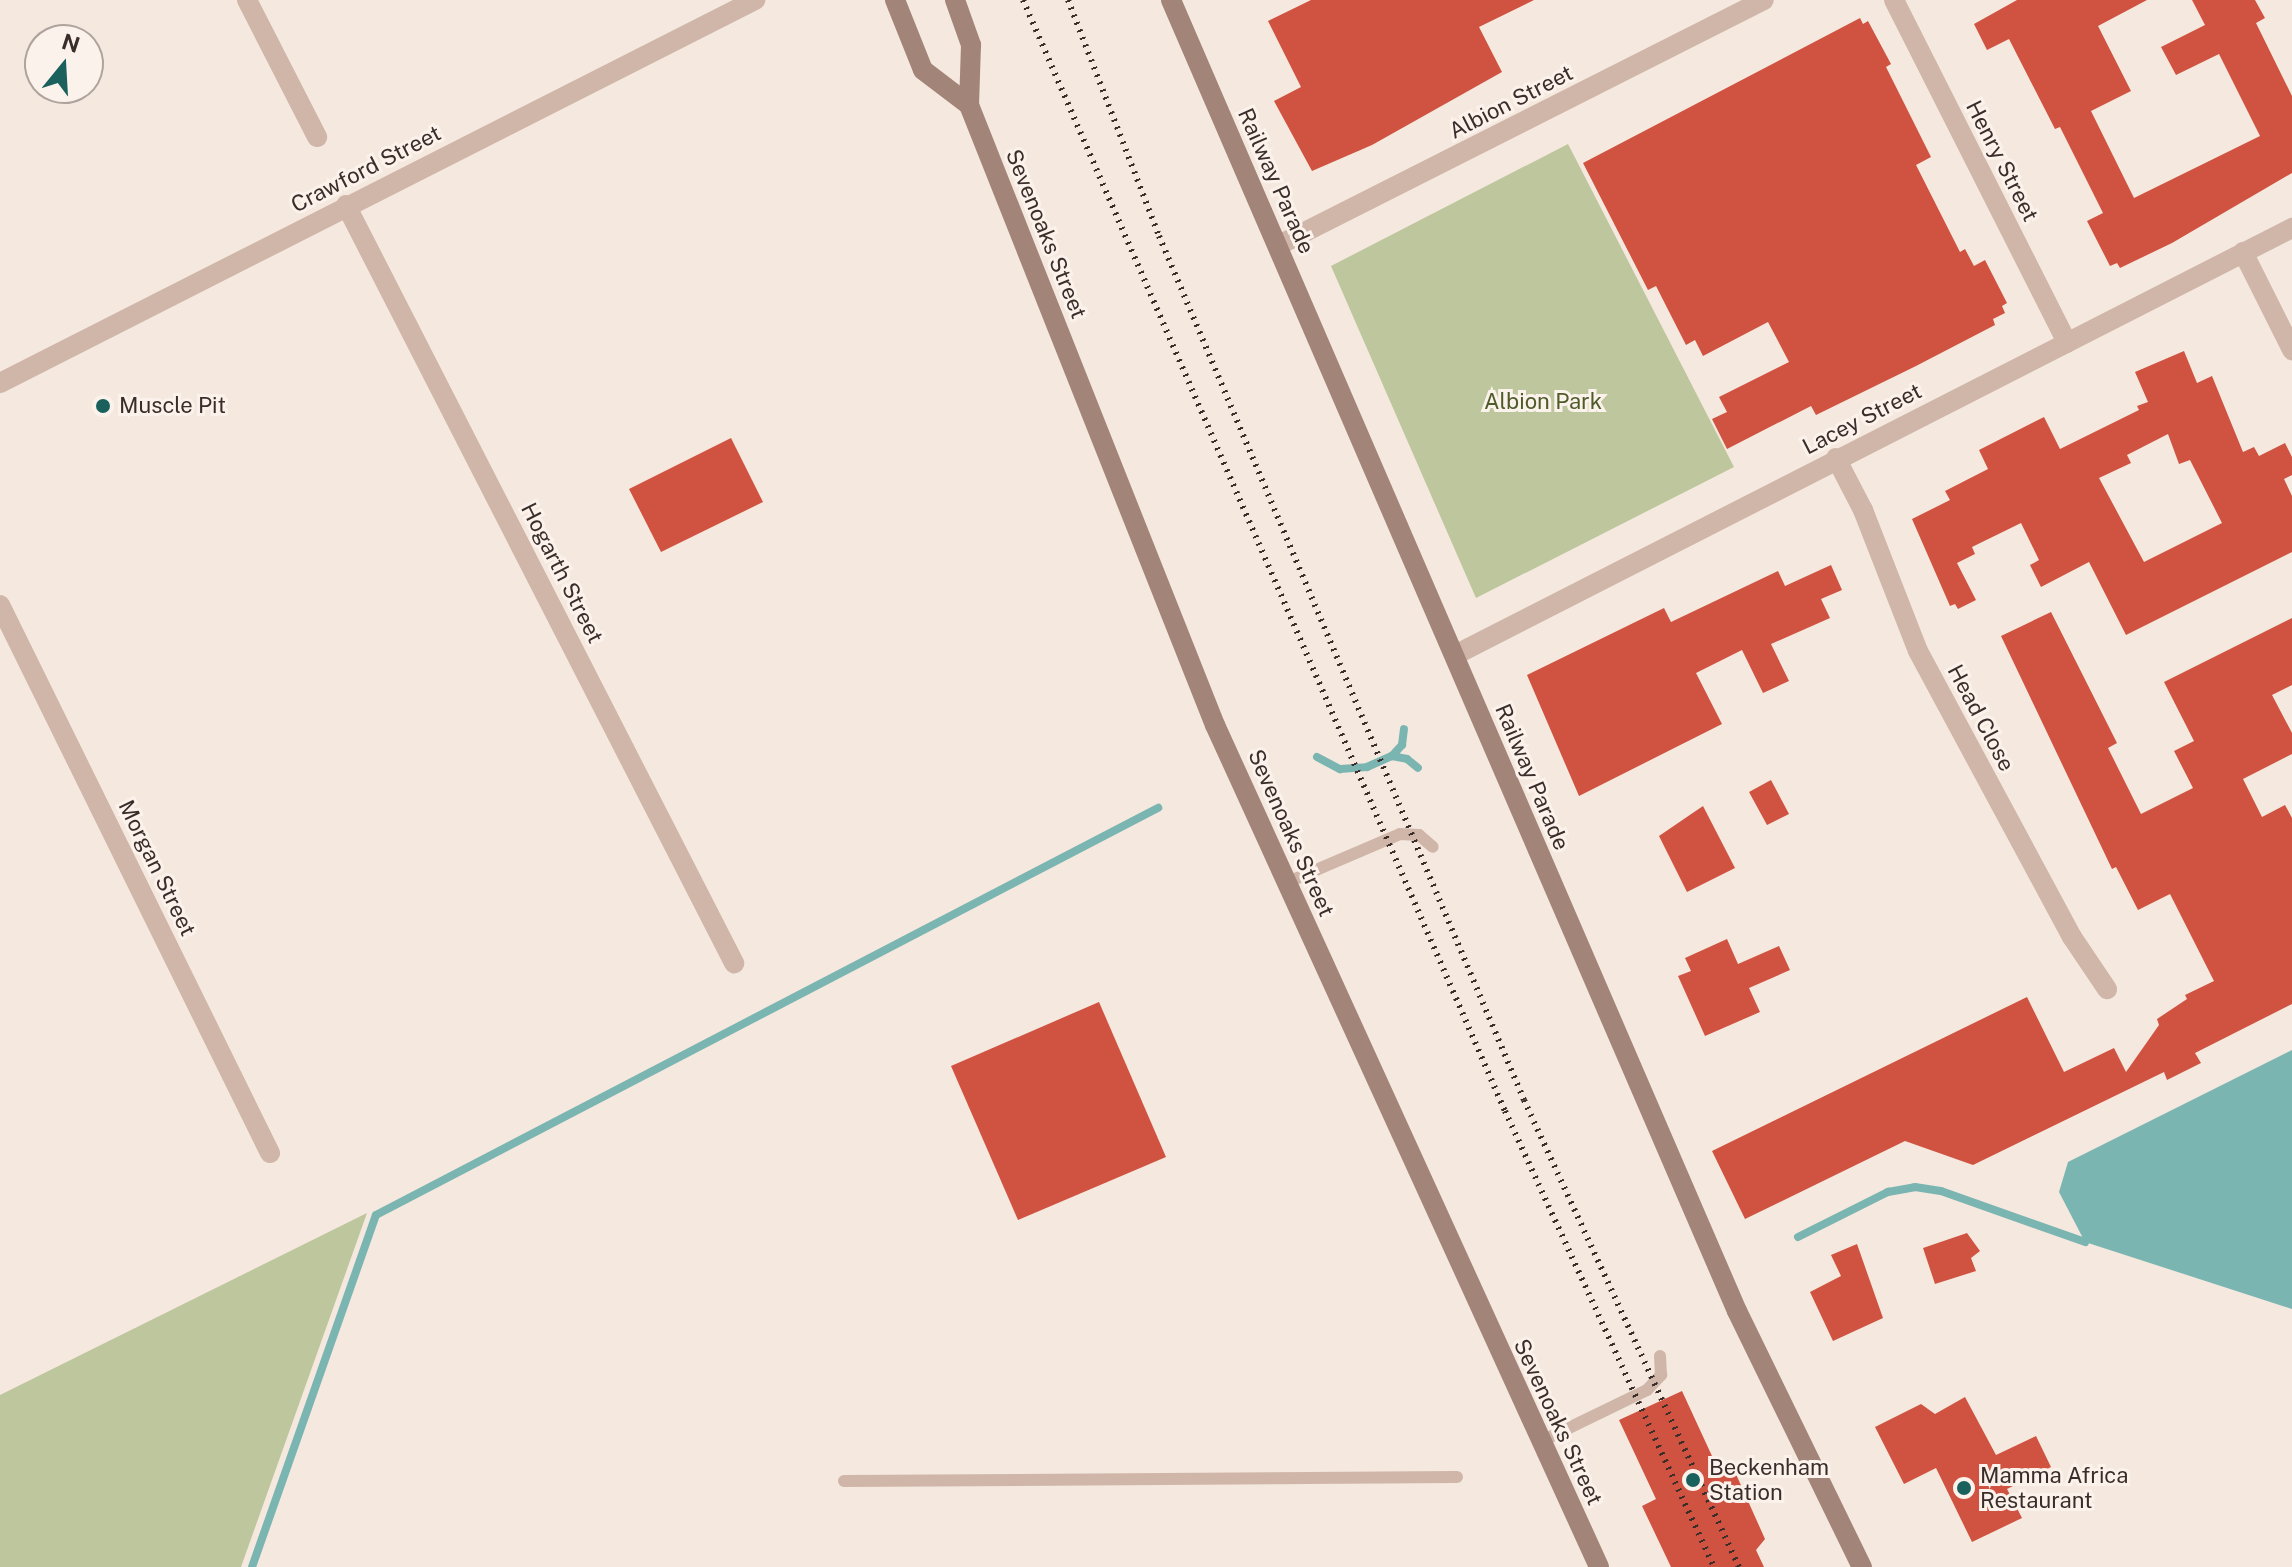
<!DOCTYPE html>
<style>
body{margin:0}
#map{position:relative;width:2292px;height:1567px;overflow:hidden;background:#f5e8de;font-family:"Public Sans",sans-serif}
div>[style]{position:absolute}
.green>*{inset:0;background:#bdc69c}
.water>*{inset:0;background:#7ab5b1}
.stream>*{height:8px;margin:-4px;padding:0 4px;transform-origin:4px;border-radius:4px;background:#7ab5b1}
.building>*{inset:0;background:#d05341}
.lane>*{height:12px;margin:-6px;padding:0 6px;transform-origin:6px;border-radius:6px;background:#cfb6a9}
.street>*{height:20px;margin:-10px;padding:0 10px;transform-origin:10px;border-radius:10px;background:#cfb6a9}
.secondary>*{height:20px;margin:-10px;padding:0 10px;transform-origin:10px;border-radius:10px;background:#a38479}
.rail>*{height:6px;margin-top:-3px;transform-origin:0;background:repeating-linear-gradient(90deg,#3b2d29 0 2px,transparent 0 8px)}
.dots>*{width:22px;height:22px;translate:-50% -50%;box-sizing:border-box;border:4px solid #fcf2ec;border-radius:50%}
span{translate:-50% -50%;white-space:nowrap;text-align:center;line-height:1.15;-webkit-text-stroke:6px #fcf2ec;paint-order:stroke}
.street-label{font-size:22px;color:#3b2d29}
.park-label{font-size:22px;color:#4f5c2a}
.poi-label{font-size:22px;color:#3b2d29}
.left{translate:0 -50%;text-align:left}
.north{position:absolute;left:24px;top:24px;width:80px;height:80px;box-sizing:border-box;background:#fcf2ec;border:2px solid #afa39e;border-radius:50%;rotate:18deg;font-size:22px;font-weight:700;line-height:32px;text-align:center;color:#3b2d29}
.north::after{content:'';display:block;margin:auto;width:28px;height:36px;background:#1a615e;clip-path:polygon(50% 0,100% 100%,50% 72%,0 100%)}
</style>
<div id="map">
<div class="green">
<div style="clip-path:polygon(1568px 144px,1734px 467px,1476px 598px,1331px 266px)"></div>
<div style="clip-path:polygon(367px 1213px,241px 1567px,0 1567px,0 1395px)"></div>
</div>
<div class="water">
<div style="clip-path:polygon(2292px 1050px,2292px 1309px,2085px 1242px,2059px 1192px,2068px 1162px)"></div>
</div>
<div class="stream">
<div style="left:1392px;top:756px;width:15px;rotate:-48deg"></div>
<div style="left:1402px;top:745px;width:16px;rotate:-83deg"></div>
<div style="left:1317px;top:757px;width:26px;rotate:28deg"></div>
<div style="left:1340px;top:769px;width:27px;rotate:-4deg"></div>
<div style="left:1367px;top:767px;width:27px;rotate:-24deg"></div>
<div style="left:1392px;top:756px;width:15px;rotate:11deg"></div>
<div style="left:1407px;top:759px;width:14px;rotate:39deg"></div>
<div style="left:1798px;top:1237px;width:101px;rotate:-26.6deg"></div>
<div style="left:1888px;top:1192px;width:27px;rotate:-10deg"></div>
<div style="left:1915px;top:1187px;width:26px;rotate:9deg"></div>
<div style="left:1941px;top:1191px;width:153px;rotate:19.5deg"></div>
<div style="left:252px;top:1567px;width:373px;rotate:-70.6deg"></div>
<div style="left:376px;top:1215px;width:882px;rotate:-27.5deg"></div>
</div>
<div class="building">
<div style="clip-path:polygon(1311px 0,1534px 0,1479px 27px,1502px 72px,1372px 145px,1312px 171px,1274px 101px,1301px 87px,1268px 21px)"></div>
<div style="clip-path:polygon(2017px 0,2147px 0,2098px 26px,2131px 91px,2091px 111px,2134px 198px,2260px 136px,2219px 54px,2176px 75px,2161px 47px,2205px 25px,2192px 0,2255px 0,2265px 18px,2256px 23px,2292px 96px,2292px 173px,2172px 243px,2120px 268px,2117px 263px,2110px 266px,2087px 221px,2103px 213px,2060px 127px,2055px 129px,2009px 39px,1987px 50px,1974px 24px)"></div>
<div style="clip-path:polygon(1860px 18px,1863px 24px,1868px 21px,1891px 64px,1886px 67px,1931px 157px,1916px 165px,1960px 252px,1965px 249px,1974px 266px,1985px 260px,2007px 303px,2002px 306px,2005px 313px,1993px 319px,1995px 325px,1916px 366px,1816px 415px,1811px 406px,1727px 449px,1712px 419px,1727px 412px,1719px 397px,1789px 362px,1768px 322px,1703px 356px,1695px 340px,1686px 345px,1656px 286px,1648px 290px,1583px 163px)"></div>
<div style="clip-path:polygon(evenodd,2184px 351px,2197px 383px,2212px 376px,2243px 452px,2254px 447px,2259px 456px,2285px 443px,2292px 457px,2292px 475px,2284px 479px,2292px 496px,2292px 552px,2126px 635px,2089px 562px,2041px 587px,2030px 565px,2039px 560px,2021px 523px,1972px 547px,1975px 554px,1957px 563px,1976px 600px,1958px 609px,1955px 604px,1950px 606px,1912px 519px,1950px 500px,1945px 491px,1988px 469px,1979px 450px,2044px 417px,2060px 449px,2139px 410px,2137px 406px,2148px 402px,2135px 372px,2184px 351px,2168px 434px,2179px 464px,2190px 460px,2222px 523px,2144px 562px,2099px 478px,2131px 463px,2127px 455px,2168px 434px)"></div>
<div style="clip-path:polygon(731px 438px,763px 502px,661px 552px,629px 489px)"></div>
<div style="clip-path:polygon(1831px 565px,1842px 590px,1821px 599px,1830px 618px,1771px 644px,1789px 681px,1763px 693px,1742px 650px,1696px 673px,1722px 724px,1579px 796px,1527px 675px,1664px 608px,1671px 622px,1778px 571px,1785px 586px)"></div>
<div style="clip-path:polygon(2051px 612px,2117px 743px,2108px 748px,2141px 814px,2193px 788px,2174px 751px,2194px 741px,2164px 682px,2292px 618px,2292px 685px,2272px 695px,2292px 733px,2292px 754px,2243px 779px,2262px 817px,2285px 805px,2292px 818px,2292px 1004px,2195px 1053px,2201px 1063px,2167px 1080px,2164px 1072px,1973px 1165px,1905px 1141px,1745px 1219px,1712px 1151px,2027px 997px,2064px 1072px,2114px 1048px,2126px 1072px,2159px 1025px,2157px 1019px,2187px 999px,2185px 995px,2214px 981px,2170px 894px,2138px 910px,2116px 867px,2112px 869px,2001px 636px)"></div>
<div style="clip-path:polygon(1771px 780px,1789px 814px,1767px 825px,1749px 792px)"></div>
<div style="clip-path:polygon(1703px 806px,1735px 868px,1687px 892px,1659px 836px)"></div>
<div style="clip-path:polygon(1727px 939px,1738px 964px,1779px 946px,1790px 970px,1749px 988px,1760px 1012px,1705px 1036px,1678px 976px,1691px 971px,1685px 958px)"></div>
<div style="clip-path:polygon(1099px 1002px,1166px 1157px,1018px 1220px,951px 1066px)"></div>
<div style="clip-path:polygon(1967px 1233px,1980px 1251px,1971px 1258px,1976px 1271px,1935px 1284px,1923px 1248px)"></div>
<div style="clip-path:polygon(1857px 1244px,1883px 1318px,1833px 1341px,1810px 1292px,1841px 1276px,1831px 1255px)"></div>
<div style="clip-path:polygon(1682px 1391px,1718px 1469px,1731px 1463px,1765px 1539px,1756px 1550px,1764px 1567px,1671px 1567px,1642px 1506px,1656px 1499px,1619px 1420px)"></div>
<div style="clip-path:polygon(1965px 1397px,1996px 1455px,2036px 1436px,2051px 1467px,2007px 1489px,2022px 1518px,1972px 1542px,1936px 1468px,1904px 1484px,1875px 1427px,1921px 1404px,1935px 1414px)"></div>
</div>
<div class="lane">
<div style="left:1288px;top:882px;width:122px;rotate:-23.2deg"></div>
<div style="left:1400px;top:834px;width:19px;rotate:3deg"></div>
<div style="left:1419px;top:835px;width:18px;rotate:41deg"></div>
<div style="left:1542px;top:1441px;width:117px;rotate:-25.9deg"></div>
<div style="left:1647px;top:1390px;width:21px;rotate:-47deg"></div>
<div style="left:1661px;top:1375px;width:19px;rotate:-93deg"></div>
<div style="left:844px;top:1481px;width:613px;rotate:-0.37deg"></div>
</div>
<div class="street">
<div style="left:247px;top:0;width:154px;rotate:62.9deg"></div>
<div style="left:1894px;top:0;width:384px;rotate:63.2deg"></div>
<div style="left:346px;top:205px;width:852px;rotate:62.89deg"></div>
<div style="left:1279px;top:245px;width:543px;rotate:-26.8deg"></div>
<div style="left:2243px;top:252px;width:110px;rotate:63.4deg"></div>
<div style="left:0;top:383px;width:847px;rotate:-26.9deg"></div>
<div style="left:1836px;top:458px;width:59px;rotate:62.6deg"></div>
<div style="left:1863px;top:510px;width:151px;rotate:68.7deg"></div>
<div style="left:1918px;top:651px;width:325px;rotate:61.7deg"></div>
<div style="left:2072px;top:937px;width:63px;rotate:56.1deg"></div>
<div style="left:0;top:605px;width:611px;rotate:63.77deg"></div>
<div style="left:1455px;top:655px;width:940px;rotate:-27.03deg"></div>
</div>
<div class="secondary">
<div style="left:895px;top:0;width:75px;rotate:68.2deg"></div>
<div style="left:923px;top:70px;width:58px;rotate:37.3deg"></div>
<div style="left:955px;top:0;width:48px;rotate:70.4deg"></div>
<div style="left:971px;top:45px;width:60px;rotate:91.9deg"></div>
<div style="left:969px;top:105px;width:667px;rotate:68.36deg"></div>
<div style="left:1215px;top:725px;width:925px;rotate:65.48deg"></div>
<div style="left:1171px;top:0;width:1428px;rotate:66.65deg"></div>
<div style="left:1737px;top:1311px;width:285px;rotate:64deg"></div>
</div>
<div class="rail">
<div style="left:1023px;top:0;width:1211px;rotate:66.55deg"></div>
<div style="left:1505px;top:1111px;width:502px;rotate:65.38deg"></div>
<div style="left:1068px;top:0;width:253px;rotate:68.9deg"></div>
<div style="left:1159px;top:236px;width:938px;rotate:67.1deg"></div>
<div style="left:1524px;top:1100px;width:514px;rotate:65.28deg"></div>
</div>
<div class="dots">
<div style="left:103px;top:406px;background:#1a615e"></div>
<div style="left:1693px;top:1480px;background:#1a615e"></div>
<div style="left:1964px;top:1488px;background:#1a615e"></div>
</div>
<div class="street-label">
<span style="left:1511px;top:102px;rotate:-27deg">Albion Street</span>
<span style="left:2002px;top:161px;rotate:63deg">Henry Street</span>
<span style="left:366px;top:169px;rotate:-27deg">Crawford Street</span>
<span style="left:1276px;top:181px;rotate:66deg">Railway Parade</span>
<span style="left:1046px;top:234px;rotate:68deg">Sevenoaks Street</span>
<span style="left:1862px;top:419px;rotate:-27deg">Lacey Street</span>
<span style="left:562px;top:573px;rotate:63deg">Hogarth Street</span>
<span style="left:1981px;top:718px;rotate:62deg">Head Close</span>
<span style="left:1532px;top:777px;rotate:67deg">Railway Parade</span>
<span style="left:1291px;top:833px;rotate:66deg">Sevenoaks Street</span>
<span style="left:157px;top:868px;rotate:64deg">Morgan Street</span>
<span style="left:1558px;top:1422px;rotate:65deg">Sevenoaks Street</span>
</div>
<div class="park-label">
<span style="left:1543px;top:402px">Albion Park</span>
</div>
<div class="poi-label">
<span class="left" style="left:119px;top:406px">Muscle Pit</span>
<span class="left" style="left:1709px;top:1480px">Beckenham<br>Station</span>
<span class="left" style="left:1980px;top:1488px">Mamma Africa<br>Restaurant</span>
</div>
<div class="north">N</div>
</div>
